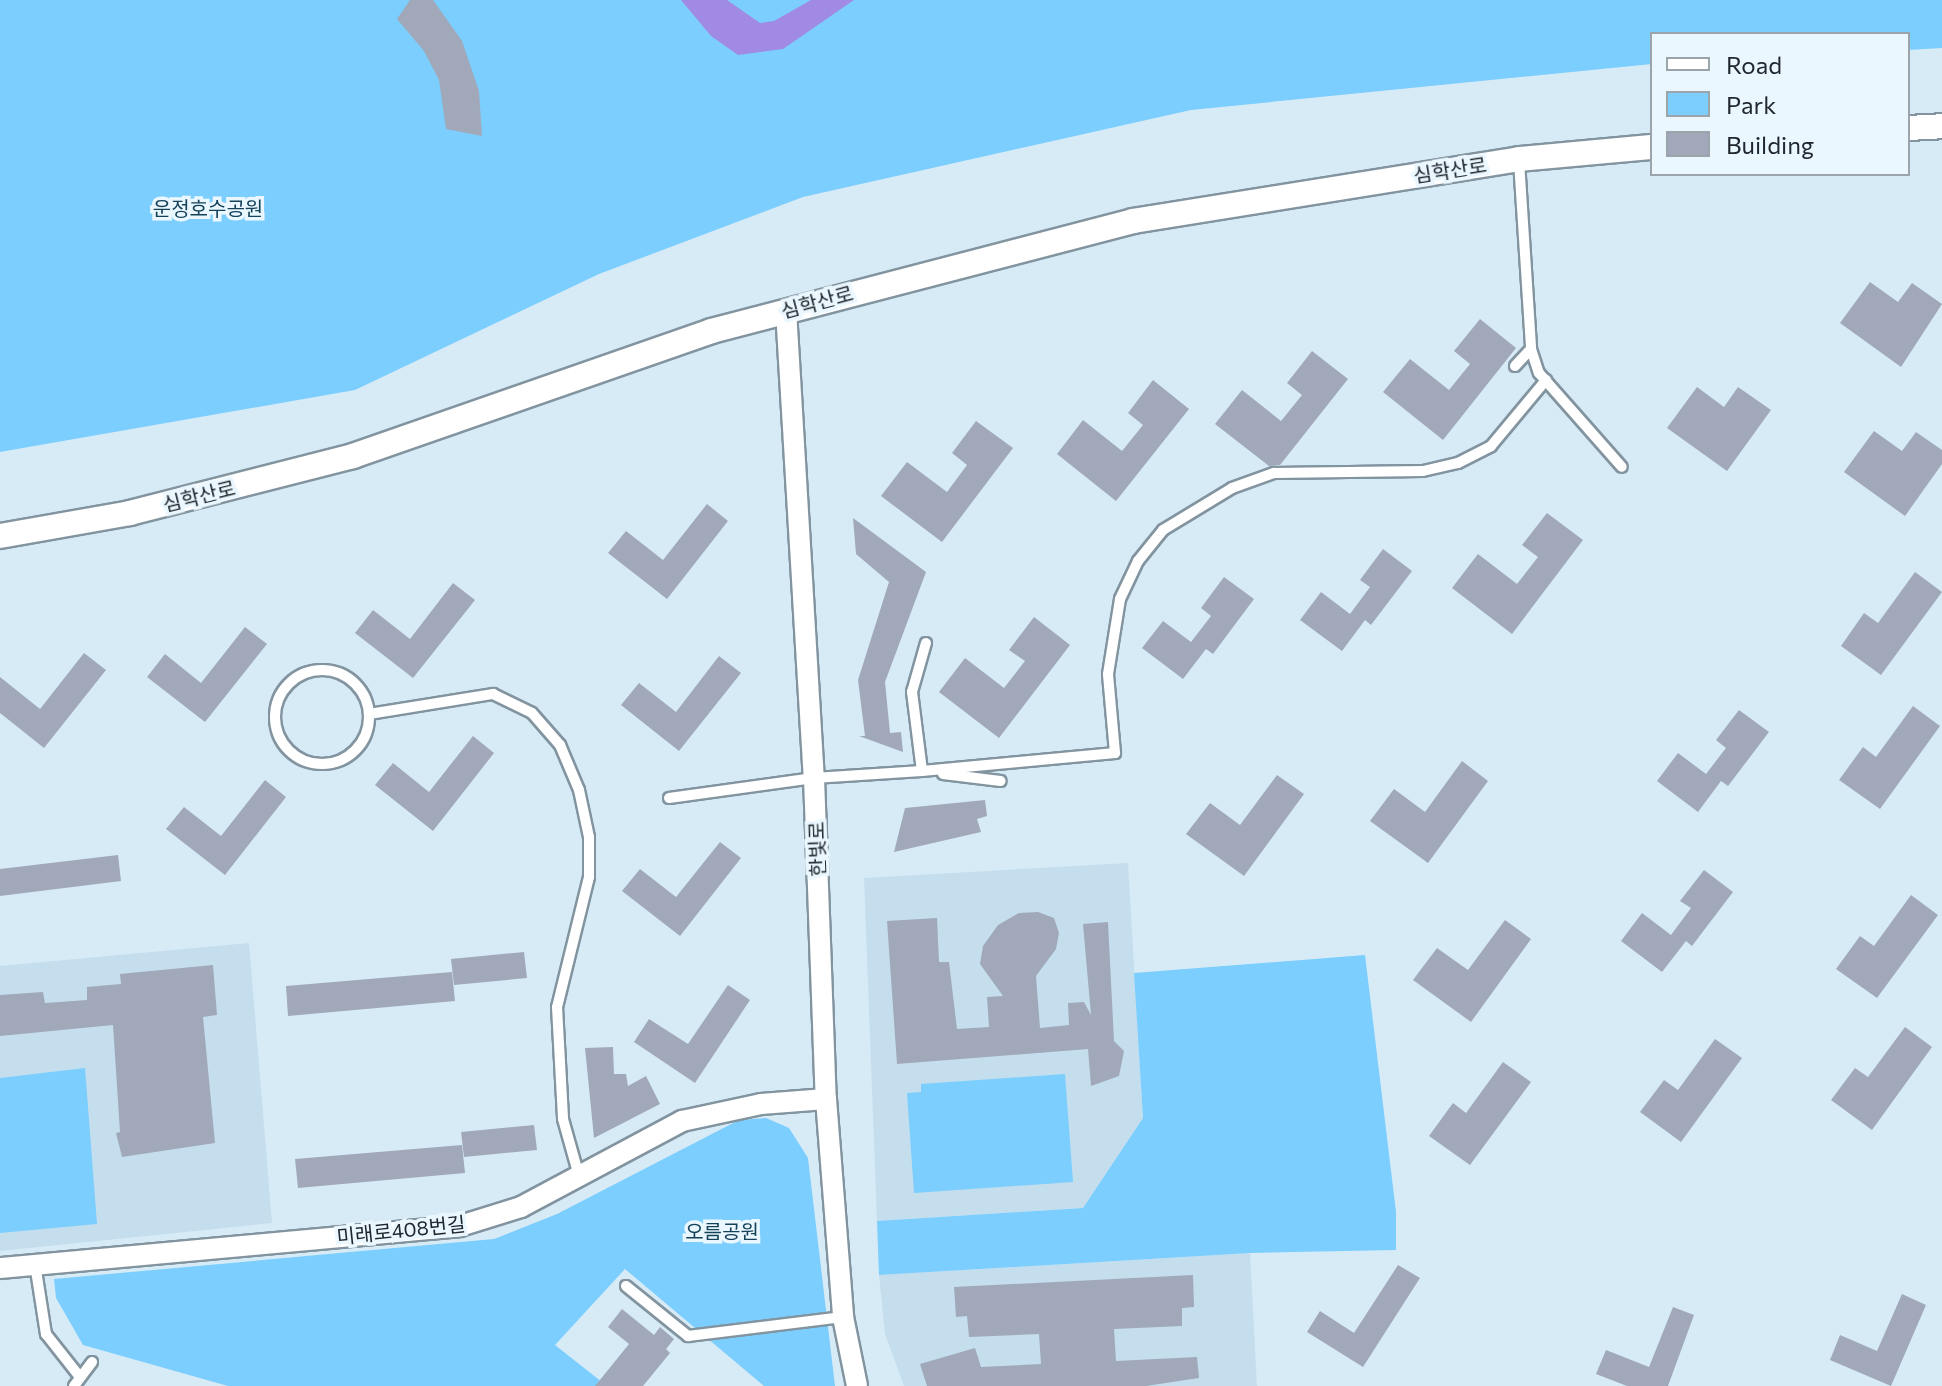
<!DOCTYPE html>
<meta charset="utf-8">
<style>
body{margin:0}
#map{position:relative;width:1942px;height:1386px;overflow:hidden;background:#d7ebf7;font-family:Commissioner,"Noto Sans KR",sans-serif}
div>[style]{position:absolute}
.built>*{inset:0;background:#c4deee}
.green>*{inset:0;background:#7bcefd}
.water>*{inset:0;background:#a18ae3}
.building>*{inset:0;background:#a0a8b9}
.roads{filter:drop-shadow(2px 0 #82949f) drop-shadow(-2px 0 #82949f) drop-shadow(0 2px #82949f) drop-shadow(0 -2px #82949f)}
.service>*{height:10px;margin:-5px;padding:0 5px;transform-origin:5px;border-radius:5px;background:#fff}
.service>.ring{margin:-5px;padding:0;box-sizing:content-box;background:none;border:10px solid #fff;border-radius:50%}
.minor>*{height:20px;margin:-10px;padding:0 10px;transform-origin:10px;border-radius:10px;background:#fff}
.tertiary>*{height:24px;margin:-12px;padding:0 12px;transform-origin:12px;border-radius:12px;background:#fff}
span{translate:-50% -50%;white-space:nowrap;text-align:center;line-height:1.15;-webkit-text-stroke:7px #ebf7fe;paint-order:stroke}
.street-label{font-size:20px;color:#20272c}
.park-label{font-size:20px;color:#134259}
.legend{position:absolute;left:1650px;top:32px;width:260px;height:144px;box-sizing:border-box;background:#ebf7fe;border:2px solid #9aa4aa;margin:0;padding:10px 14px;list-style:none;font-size:24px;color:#20272c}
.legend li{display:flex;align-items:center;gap:16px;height:40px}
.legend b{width:40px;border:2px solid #9aa4aa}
</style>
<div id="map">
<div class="built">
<div style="clip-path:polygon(1128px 863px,1143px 1118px,1083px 1208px,877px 1221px,864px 878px)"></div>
<div style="clip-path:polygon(249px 943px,272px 1223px,0 1251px,0 966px)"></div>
<div style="clip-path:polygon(1250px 1253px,1257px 1386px,904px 1386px,885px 1334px,879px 1275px)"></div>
</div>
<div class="green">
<div style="clip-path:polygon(0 0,1942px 0,1942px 48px,1908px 50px,1908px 34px,1652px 34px,1652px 64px,1191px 110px,803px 197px,599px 274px,355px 390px,0 452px)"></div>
<div style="clip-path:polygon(1365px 955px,1396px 1212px,1396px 1250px,1250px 1253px,879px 1275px,877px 1221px,1083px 1208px,1143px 1118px,1134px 973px)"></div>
<div style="clip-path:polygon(85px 1068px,97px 1224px,0 1233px,0 1078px)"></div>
<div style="clip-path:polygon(1065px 1074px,1073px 1182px,914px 1193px,907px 1093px,921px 1092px,921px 1084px)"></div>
<div style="clip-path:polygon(766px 1118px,789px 1128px,808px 1158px,835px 1386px,764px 1386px,625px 1269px,555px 1345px,607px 1386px,228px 1386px,83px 1345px,56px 1298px,54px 1279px,494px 1239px,557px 1214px,739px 1120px)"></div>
</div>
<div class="water">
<div style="clip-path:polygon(681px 0,727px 0,760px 23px,774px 21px,811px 0,854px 0,783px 49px,738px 55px,711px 36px)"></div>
</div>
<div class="building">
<div style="clip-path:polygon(410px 0,433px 0,462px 41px,479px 91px,482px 136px,446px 129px,439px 80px,424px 51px,397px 19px)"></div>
<div style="clip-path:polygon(1870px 282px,1898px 302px,1912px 283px,1942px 304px,1901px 367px,1840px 323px)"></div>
<div style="clip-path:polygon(1480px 319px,1516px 348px,1443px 440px,1383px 392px,1410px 359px,1449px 390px,1470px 364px,1454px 351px)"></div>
<div style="clip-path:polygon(1312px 351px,1348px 379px,1280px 465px,1269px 466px,1215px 424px,1242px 390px,1281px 421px,1302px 395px,1287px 383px)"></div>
<div style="clip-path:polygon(1153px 380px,1189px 409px,1116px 501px,1057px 454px,1083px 420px,1122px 451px,1143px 425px,1128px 413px)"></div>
<div style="clip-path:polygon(1697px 387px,1724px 407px,1738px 387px,1771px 410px,1727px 471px,1667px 428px)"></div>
<div style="clip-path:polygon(976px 421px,1013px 448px,942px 542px,881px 496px,907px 462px,947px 492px,967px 465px,952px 453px)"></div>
<div style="clip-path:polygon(1874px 431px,1902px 451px,1916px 432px,1942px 450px,1942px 464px,1905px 516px,1844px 472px)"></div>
<div style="clip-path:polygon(707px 504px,728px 521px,667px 599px,608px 553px,626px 531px,663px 560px)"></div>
<div style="clip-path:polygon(1547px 513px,1583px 540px,1512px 634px,1452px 588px,1478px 554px,1517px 584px,1538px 557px,1522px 545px)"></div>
<div style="clip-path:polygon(853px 518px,926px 572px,885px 682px,890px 733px,901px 732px,903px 752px,859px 736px,865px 736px,858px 680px,889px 582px,856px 554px)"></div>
<div style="clip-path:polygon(1383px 549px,1412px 571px,1371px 625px,1365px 620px,1342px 651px,1300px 620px,1321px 592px,1350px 614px,1370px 587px,1360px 580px)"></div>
<div style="clip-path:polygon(1915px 572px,1942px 592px,1881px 675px,1841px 646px,1864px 613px,1878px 623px)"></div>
<div style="clip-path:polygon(1224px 577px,1254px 599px,1213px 654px,1206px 649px,1183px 679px,1142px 648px,1163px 621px,1191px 642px,1211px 616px,1201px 608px)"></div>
<div style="clip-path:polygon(453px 583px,475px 600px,413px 678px,355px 633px,373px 610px,410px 639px)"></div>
<div style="clip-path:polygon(1034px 617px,1070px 645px,999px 738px,939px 692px,965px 658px,1004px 688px,1025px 661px,1009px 650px)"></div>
<div style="clip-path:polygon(245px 627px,267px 644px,205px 722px,147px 677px,165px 654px,201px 683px)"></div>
<div style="clip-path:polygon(84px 653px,106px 670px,44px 748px,0 713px,0 677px,40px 709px)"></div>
<div style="clip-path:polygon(719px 656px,741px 673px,679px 751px,621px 705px,639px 683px,676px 712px)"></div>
<div style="clip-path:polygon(1913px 706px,1940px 726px,1880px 809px,1839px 780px,1863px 747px,1876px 757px)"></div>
<div style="clip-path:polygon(1739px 710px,1769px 732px,1728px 786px,1721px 781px,1698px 812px,1657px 781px,1678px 753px,1706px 774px,1726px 748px,1716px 740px)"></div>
<div style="clip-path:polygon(473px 736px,494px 753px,433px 831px,375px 785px,393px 763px,429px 792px)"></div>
<div style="clip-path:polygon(1462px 761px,1488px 781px,1428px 863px,1370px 821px,1394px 789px,1425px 812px)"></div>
<div style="clip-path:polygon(1277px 775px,1304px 794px,1244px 876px,1186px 834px,1210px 803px,1240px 825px)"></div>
<div style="clip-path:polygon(265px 780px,286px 797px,225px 875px,166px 829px,184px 807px,221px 836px)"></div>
<div style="clip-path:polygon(985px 800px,987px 816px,977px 819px,981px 832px,894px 852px,905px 808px)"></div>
<div style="clip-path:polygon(720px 842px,741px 858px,680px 936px,622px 891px,640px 869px,676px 897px)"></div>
<div style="clip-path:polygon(118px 855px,121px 881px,0 896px,0 869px)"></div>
<div style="clip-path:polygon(1704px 870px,1733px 892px,1692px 946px,1686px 941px,1662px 972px,1621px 941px,1642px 913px,1671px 935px,1691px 908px,1680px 901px)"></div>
<div style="clip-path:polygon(1911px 895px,1938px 915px,1877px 998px,1836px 969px,1860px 936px,1874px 946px)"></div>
<div style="clip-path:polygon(1038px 912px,1054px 918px,1059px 933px,1056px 949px,1036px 976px,1040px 1028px,1069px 1025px,1068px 1003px,1084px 1002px,1091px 1015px,1083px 924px,1108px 922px,1114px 1041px,1124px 1051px,1119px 1076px,1091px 1086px,1088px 1049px,897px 1064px,887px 921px,937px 918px,939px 962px,949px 962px,957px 1029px,989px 1027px,987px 997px,1003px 996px,980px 964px,983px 946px,998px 925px,1019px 913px)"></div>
<div style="clip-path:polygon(1505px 920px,1531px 939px,1471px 1022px,1413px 980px,1437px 948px,1468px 970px)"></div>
<div style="clip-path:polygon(524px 952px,527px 978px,454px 985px,451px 959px)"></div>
<div style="clip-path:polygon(213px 965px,217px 1015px,203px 1017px,215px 1143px,122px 1157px,116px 1133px,120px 1132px,113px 1025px,0 1036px,0 995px,43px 992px,45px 1003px,87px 1000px,87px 987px,121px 984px,120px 974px)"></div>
<div style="clip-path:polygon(452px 972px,455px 1001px,288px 1016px,286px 986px)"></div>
<div style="clip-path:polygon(728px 985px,750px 1000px,695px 1083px,634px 1042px,649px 1019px,688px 1044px)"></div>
<div style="clip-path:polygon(1905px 1027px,1932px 1047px,1872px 1130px,1831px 1100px,1855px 1068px,1868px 1077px)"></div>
<div style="clip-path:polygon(1715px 1039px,1742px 1058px,1681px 1142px,1640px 1112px,1664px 1080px,1678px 1090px)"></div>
<div style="clip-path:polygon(613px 1047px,614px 1074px,626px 1074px,628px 1086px,646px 1076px,660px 1104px,594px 1138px,585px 1048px)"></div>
<div style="clip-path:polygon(1503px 1062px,1531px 1082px,1470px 1165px,1429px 1136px,1453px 1103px,1466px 1113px)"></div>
<div style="clip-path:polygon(534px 1125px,537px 1150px,464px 1157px,461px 1132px)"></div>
<div style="clip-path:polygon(462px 1145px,465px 1173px,298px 1188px,295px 1159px)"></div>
<div style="clip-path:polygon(1398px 1265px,1420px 1278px,1363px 1367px,1307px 1332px,1320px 1311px,1354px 1333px)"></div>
<div style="clip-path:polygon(1193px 1275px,1194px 1307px,1182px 1308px,1182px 1326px,1114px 1329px,1116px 1361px,1197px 1357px,1199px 1378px,1146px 1386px,927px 1386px,920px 1364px,975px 1348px,981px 1367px,1041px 1364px,1039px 1334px,969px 1337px,967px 1316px,956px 1317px,954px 1287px)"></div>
<div style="clip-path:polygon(1902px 1294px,1926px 1305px,1891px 1386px,1830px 1360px,1840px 1335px,1877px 1351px)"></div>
<div style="clip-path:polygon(1673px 1307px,1694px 1315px,1668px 1386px,1627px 1386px,1596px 1374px,1606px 1350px,1649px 1367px)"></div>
<div style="clip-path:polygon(622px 1309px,654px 1335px,660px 1327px,674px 1339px,666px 1349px,670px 1353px,643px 1386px,595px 1386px,629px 1344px,608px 1327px)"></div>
</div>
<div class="roads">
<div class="service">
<div style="left:1519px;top:161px;width:188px;rotate:86.3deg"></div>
<div style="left:1531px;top:349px;width:25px;rotate:72deg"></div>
<div style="left:1539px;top:373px;width:125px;rotate:48.6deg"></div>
<div style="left:1515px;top:366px;width:23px;rotate:-47deg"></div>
<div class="ring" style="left:275px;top:670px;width:84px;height:84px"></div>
<div style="left:369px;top:714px;width:126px;rotate:-9.2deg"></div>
<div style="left:493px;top:694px;width:43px;rotate:26deg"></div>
<div style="left:532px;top:713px;width:43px;rotate:48.8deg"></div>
<div style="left:560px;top:745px;width:49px;rotate:67.1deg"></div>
<div style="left:579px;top:790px;width:48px;rotate:78deg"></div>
<div style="left:589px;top:837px;width:40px;rotate:90deg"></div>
<div style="left:589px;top:877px;width:134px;rotate:103.8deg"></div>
<div style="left:557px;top:1007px;width:112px;rotate:86.9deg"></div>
<div style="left:563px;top:1119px;width:59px;rotate:74.3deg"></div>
<div style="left:922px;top:771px;width:194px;rotate:-5.3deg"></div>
<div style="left:1115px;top:753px;width:79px;rotate:-95.1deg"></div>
<div style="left:1108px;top:674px;width:76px;rotate:-80.9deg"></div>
<div style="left:1120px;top:599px;width:42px;rotate:-64.7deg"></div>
<div style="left:1138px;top:561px;width:40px;rotate:-51deg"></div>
<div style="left:1163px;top:530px;width:81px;rotate:-31.3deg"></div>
<div style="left:1232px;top:488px;width:45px;rotate:-19.7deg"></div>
<div style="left:1274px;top:473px;width:149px;rotate:-0.8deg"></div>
<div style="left:1423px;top:471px;width:36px;rotate:-13deg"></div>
<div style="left:1458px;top:463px;width:37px;rotate:-27deg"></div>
<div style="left:1491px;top:446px;width:86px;rotate:-50.2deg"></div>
<div style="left:943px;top:774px;width:58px;rotate:6.9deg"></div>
<div style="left:669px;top:798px;width:146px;rotate:-7.9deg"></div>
<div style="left:814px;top:778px;width:108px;rotate:-3.7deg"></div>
<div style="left:922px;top:771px;width:80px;rotate:-97.2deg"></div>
<div style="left:912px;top:692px;width:51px;rotate:-74.1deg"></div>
<div style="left:35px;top:1264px;width:71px;rotate:81.1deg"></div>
<div style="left:46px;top:1334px;width:55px;rotate:51.7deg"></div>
<div style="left:626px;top:1286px;width:80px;rotate:38.9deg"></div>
<div style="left:688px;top:1336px;width:156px;rotate:-7deg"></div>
<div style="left:74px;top:1386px;width:30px;rotate:-53deg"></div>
</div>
<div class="minor">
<div style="left:786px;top:310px;width:469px;rotate:86.6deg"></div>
<div style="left:814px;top:778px;width:321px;rotate:87.9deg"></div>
<div style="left:826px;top:1099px;width:219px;rotate:85.5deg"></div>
<div style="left:843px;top:1317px;width:70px;rotate:78.5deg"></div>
<div style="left:0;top:1268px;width:462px;rotate:-5.2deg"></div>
<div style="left:460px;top:1226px;width:64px;rotate:-17.3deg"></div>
<div style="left:521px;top:1207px;width:183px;rotate:-28.1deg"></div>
<div style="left:682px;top:1121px;width:81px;rotate:-12.1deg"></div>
<div style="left:761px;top:1104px;width:65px;rotate:-4.4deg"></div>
</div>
<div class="tertiary">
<div style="left:1908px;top:128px;width:34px;rotate:-3deg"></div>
<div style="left:0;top:536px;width:132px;rotate:-10deg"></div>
<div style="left:130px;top:513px;width:230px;rotate:-14.3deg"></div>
<div style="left:353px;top:456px;width:379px;rotate:-19.2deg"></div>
<div style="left:711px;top:331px;width:436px;rotate:-14.6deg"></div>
<div style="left:1133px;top:221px;width:391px;rotate:-9.1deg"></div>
<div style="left:1519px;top:159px;width:134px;rotate:-5.2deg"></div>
</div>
</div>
<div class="street-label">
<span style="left:1450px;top:170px;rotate:-9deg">심학산로</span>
<span style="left:817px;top:302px;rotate:-15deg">심학산로</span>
<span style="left:199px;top:496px;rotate:-14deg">심학산로</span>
<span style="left:817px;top:849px;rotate:-92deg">한빛로</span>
<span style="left:401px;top:1230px;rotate:-6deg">미래로408번길</span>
</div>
<div class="park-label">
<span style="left:208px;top:208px">운정호수공원</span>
<span style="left:722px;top:1231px">오름공원</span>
</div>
<ul class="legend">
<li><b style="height:10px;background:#fff"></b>Road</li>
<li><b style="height:22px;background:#7bcefd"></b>Park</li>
<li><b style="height:22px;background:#a0a8b9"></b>Building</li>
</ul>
</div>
